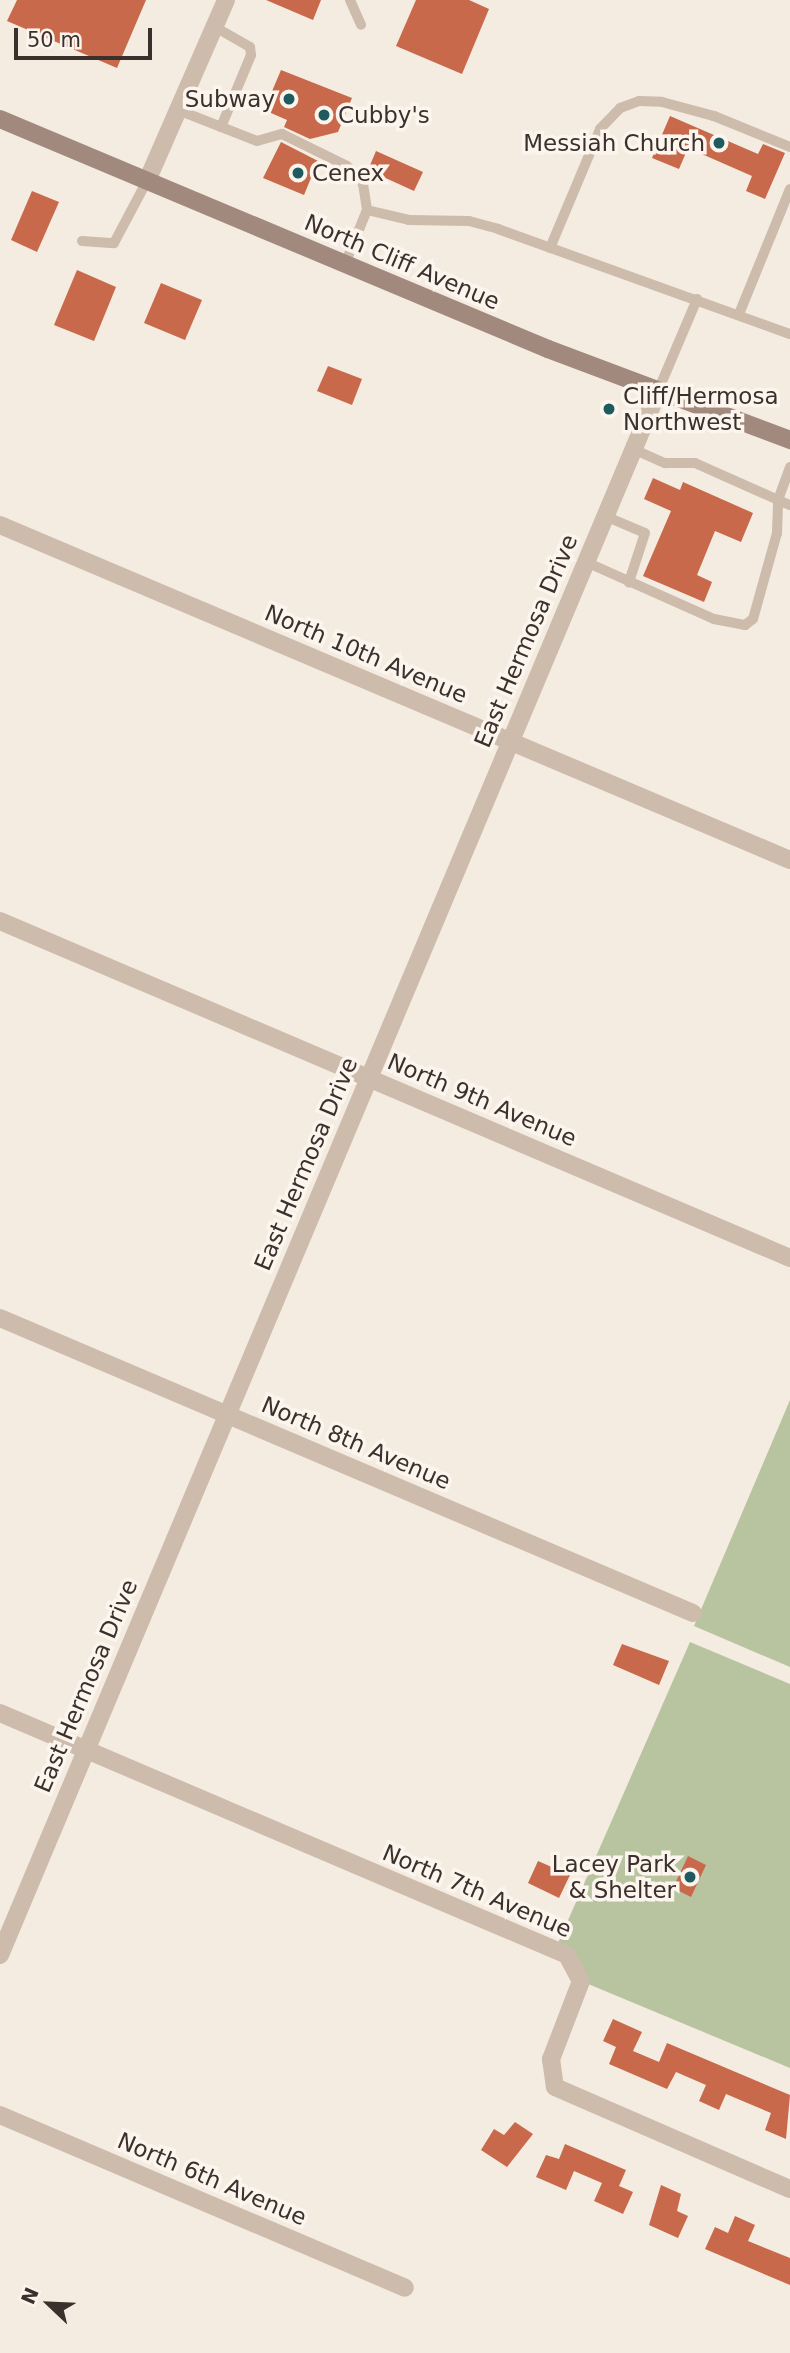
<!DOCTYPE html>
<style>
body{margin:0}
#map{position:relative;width:790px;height:2353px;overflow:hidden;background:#f4ebe1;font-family:"DejaVu Sans",sans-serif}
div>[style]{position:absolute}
.green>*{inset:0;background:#b8c4a0}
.building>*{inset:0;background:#c8694b}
.service>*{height:10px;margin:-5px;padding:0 5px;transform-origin:5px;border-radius:5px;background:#cdbbac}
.minor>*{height:18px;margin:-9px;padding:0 9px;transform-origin:9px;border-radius:9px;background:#cdbbac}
.tertiary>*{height:18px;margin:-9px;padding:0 9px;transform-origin:9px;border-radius:9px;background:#cdbbac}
.secondary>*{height:18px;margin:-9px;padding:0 9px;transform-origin:9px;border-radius:9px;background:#a18a7d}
.dots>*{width:19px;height:19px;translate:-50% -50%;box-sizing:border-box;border:4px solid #fbf5ee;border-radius:50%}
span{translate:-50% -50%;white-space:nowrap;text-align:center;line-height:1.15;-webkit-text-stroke:7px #fbf5ee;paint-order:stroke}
.poi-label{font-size:23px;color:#3b302b}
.right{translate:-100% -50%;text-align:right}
.left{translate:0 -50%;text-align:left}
.street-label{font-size:23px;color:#3b302b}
.north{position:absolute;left:14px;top:2269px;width:70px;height:70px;-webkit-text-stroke:5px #fbf5ee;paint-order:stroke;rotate:293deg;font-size:19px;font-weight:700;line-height:28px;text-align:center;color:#3b302b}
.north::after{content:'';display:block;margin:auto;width:24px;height:32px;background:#3b302b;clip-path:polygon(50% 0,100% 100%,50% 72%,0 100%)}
.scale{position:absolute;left:14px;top:28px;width:138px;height:32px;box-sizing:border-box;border:4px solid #3b302b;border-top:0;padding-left:9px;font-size:21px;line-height:24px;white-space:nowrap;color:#3b302b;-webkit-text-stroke:5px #fbf5ee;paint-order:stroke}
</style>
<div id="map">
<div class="green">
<div style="clip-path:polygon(790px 1400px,790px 1667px,694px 1626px)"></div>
<div style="clip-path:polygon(690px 1642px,790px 1684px,790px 2068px,581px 1981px,555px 1950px)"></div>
</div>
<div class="building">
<div style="clip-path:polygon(17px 0,146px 0,117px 68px,7px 21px)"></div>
<div style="clip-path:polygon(266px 0,321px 0,313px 20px)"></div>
<div style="clip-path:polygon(416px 0,469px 0,489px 9px,462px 74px,396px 46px)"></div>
<div style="clip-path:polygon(281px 70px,352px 98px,338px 132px,310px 139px,284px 127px,287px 120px,271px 113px,267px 103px)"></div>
<div style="clip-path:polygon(670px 116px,758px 154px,763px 144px,785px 153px,765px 199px,746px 191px,752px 176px,688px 148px,679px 169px,652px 158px)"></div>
<div style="clip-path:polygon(281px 142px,318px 161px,304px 195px,263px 178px)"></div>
<div style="clip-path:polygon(376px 151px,423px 172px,414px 191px,368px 170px)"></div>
<div style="clip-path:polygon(32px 191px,59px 202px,37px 252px,11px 240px)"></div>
<div style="clip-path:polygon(77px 270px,116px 287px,94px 341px,54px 325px)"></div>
<div style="clip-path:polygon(161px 283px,202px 300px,185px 340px,144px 323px)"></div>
<div style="clip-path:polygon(328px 366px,362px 379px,352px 405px,317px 391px)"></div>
<div style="clip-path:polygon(653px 478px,680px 490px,683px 482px,753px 513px,741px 542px,715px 531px,697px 575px,712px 582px,704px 602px,643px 576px,671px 511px,644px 499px)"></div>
<div style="clip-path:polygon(622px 1644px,669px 1661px,659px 1685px,613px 1665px)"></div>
<div style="clip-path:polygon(688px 1856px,706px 1865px,691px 1897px,673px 1888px)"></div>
<div style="clip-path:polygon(538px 1861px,570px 1875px,559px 1898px,528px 1883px)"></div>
<div style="clip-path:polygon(613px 2019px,642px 2032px,633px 2051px,659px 2062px,667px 2043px,790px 2095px,786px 2139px,765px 2130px,771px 2113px,726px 2094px,719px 2110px,699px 2101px,706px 2085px,676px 2072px,667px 2089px,609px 2064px,616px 2047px,603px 2041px)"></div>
<div style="clip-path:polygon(515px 2122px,533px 2134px,507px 2167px,481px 2150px,494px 2129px,504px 2135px)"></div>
<div style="clip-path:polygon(565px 2144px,626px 2170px,619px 2186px,633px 2192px,623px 2214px,594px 2201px,602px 2183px,574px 2171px,566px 2190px,536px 2177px,546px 2155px,559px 2159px)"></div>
<div style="clip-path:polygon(661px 2185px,681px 2194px,677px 2211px,688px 2216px,678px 2238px,649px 2225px)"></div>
<div style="clip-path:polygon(735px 2216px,755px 2225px,748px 2241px,790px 2258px,790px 2285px,705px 2249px,715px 2227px,728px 2233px)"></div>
</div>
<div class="service">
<div style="left:350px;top:0;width:27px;rotate:66deg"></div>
<div style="left:215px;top:27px;width:40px;rotate:29.7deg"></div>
<div style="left:250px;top:47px;width:8px;rotate:83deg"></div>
<div style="left:251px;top:55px;width:78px;rotate:112.6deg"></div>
<div style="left:178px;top:110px;width:85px;rotate:21.4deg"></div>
<div style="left:257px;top:141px;width:26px;rotate:-16deg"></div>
<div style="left:282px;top:134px;width:72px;rotate:26.2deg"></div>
<div style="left:347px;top:166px;width:24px;rotate:48deg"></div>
<div style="left:363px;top:184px;width:26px;rotate:81deg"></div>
<div style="left:367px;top:210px;width:58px;rotate:112.2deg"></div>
<div style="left:367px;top:210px;width:43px;rotate:13.4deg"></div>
<div style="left:409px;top:220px;width:60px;rotate:1deg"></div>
<div style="left:469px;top:221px;width:30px;rotate:15deg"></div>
<div style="left:498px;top:229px;width:310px;rotate:19.8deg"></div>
<div style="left:82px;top:241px;width:32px;rotate:4deg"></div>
<div style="left:114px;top:243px;width:70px;rotate:-62deg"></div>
<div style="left:550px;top:248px;width:129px;rotate:-67.2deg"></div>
<div style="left:600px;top:129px;width:29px;rotate:-46deg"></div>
<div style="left:620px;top:108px;width:20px;rotate:-20deg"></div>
<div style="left:639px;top:101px;width:23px;rotate:2deg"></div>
<div style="left:662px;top:102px;width:54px;rotate:15.1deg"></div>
<div style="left:714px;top:116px;width:82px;rotate:22.2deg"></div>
<div style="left:739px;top:314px;width:135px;rotate:-67.8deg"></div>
<div style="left:658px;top:391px;width:100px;rotate:-67deg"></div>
<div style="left:633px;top:449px;width:35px;rotate:24deg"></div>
<div style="left:665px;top:463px;width:30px"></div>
<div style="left:695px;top:463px;width:91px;rotate:24deg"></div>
<div style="left:778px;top:500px;width:35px;rotate:-70deg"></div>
<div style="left:605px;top:516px;width:43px;rotate:23deg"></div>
<div style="left:645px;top:533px;width:52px;rotate:108.1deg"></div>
<div style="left:586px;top:562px;width:140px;rotate:24deg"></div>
<div style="left:714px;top:619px;width:32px;rotate:11deg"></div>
<div style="left:745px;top:625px;width:10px;rotate:-37deg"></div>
<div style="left:753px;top:619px;width:89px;rotate:-74.4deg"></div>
<div style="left:777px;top:533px;width:33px;rotate:-88deg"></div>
<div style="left:778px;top:500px;width:13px;rotate:23deg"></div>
</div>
<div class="minor">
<div style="left:0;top:525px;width:858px;rotate:22.98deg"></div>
<div style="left:0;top:921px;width:859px;rotate:23.1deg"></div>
<div style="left:0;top:1318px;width:753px;rotate:23.06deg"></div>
<div style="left:0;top:1713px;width:616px;rotate:23.11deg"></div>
<div style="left:567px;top:1955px;width:30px;rotate:62deg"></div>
<div style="left:581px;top:1981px;width:84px;rotate:111deg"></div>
<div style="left:551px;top:2059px;width:28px;rotate:82deg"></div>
<div style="left:555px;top:2087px;width:256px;rotate:23.5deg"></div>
<div style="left:0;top:2115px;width:440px;rotate:23.1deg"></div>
</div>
<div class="tertiary">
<div style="left:147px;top:181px;width:197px;rotate:-66.4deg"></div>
<div style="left:0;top:1955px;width:1697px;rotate:-67.18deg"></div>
</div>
<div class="secondary">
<div style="left:0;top:119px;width:594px;rotate:22.77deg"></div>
<div style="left:548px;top:349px;width:259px;rotate:20.6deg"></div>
</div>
<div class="dots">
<div style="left:289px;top:99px;background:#1f5a5e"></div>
<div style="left:324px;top:115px;background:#1f5a5e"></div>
<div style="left:719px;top:143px;background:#1f5a5e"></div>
<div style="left:298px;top:173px;background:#1f5a5e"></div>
<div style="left:609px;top:409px;background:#1f5a5e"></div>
<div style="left:690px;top:1877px;background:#1f5a5e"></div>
</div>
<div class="poi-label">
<span class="right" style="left:275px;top:99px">Subway</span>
<span class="left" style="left:338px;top:115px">Cubby's</span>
<span class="right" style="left:705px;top:143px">Messiah Church</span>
<span class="left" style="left:312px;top:173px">Cenex</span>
<span class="left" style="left:623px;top:409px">Cliff/Hermosa<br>Northwest</span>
<span class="right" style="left:676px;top:1877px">Lacey Park<br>&amp; Shelter</span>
</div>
<div class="street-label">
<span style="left:402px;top:262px;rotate:23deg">North Cliff Avenue</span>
<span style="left:526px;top:641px;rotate:-67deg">East Hermosa Drive</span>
<span style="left:366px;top:654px;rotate:23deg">North 10th Avenue</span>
<span style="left:482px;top:1100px;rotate:23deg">North 9th Avenue</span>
<span style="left:306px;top:1164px;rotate:-67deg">East Hermosa Drive</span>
<span style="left:356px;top:1443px;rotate:23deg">North 8th Avenue</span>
<span style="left:86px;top:1686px;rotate:-67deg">East Hermosa Drive</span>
<span style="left:477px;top:1891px;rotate:23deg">North 7th Avenue</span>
<span style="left:212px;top:2179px;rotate:23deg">North 6th Avenue</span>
</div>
<div class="north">N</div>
<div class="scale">50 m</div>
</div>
